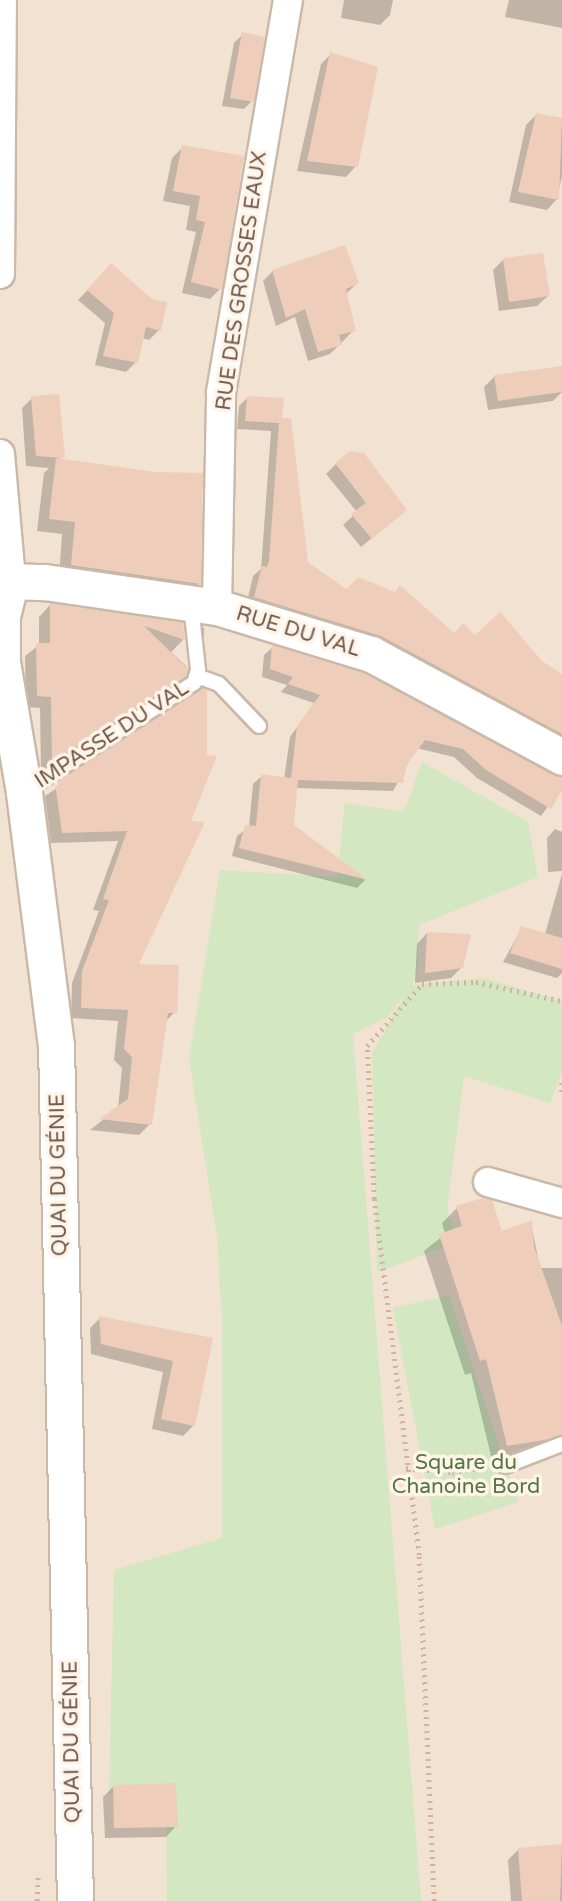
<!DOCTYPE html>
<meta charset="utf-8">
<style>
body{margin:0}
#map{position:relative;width:562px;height:1901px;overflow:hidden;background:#fbf0e2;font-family:"Varela Round",sans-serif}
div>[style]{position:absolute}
.residential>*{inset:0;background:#f2e2d1}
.green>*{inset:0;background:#d2e7c2}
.shadow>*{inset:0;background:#0003}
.building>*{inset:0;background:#eecebb}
.path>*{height:4.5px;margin-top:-2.25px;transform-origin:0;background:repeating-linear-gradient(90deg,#d3b29f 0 2px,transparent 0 7px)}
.roads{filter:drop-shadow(2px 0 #cab8a9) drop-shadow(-2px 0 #cab8a9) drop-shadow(0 2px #cab8a9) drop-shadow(0 -2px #cab8a9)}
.service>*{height:14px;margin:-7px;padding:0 7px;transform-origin:7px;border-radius:7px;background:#fff}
.minor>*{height:28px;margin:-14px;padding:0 14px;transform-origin:14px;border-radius:14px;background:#fff}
.tertiary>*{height:35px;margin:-17.5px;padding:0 17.5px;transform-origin:17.5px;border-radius:17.5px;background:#fff}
span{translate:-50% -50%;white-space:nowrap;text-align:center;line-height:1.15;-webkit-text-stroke:7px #fef4e8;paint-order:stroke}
.street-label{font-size:21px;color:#70574a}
.park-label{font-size:21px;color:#547643}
</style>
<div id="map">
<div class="residential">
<div style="clip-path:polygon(0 0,562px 0,562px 1901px,0 1901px)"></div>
</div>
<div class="green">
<div style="clip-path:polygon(422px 762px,528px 822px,538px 877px,419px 925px,417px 976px,412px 985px,484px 978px,562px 1001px,562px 1072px,550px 1103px,464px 1076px,447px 1210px,459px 1242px,377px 1272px,372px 1053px,407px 992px,388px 1017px,353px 1034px,421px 1901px,167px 1901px,166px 1799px,109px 1794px,114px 1570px,222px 1538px,222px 1319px,217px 1237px,189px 1059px,220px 870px,337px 877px,345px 803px,404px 812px)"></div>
<div style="clip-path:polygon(449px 1295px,518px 1502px,435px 1529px,393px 1308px)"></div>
</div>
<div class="shadow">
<div style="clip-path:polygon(344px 0,393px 0,390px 15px,380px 25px,341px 18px)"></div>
<div style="clip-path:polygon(509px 0,562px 0,562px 28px,505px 17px)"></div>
<div style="clip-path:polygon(243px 34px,252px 101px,244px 109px,222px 106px,234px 43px)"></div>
<div style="clip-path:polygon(331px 54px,356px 166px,346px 177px,297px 171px,321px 64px)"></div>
<div style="clip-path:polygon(536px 115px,562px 120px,562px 176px,557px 199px,547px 210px,509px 202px,526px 125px)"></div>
<div style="clip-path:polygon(183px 147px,242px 158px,220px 289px,210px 299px,182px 293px,196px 232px,186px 230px,190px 206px,163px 201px,172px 158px)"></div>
<div style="clip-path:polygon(503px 260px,548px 296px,537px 306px,499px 311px,493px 270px)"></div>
<div style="clip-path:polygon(273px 271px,357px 283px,346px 294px,354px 330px,330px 354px,308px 361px,295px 317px,276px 326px,263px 281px)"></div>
<div style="clip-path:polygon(102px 275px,159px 330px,149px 340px,142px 338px,136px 362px,126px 372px,95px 365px,105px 323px,78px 300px)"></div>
<div style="clip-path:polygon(495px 376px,562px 382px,562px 392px,553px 401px,488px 410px,484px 387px)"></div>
<div style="clip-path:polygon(248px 397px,280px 420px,307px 563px,346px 591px,454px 635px,475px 638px,541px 662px,562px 676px,562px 747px,246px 606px,253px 576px,261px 569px,271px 431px,237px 429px,239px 406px)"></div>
<div style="clip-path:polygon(32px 398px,61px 460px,199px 584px,186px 597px,59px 578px,62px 534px,37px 531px,44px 473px,49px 468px,26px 466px,22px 408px)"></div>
<div style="clip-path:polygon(336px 464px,395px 519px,361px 547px,343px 525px,357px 512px,326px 474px)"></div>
<div style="clip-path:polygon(50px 605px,182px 624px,183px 640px,171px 652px,186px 666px,184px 676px,172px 688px,41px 772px,40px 708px,26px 707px,25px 656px,39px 645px,39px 617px)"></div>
<div style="clip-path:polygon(204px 627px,204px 646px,195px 655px,193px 637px)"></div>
<div style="clip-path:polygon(273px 647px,552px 776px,562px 776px,562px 787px,541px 816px,477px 778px,454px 757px,416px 748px,393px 791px,296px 788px,292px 826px,365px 880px,357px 888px,232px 856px,237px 836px,249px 827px,253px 784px,262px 776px,284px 779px,290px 737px,314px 703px,281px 692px,287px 685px,262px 677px,264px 655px)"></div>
<div style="clip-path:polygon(202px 690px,137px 966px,175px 1012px,165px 1022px,150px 1124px,139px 1135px,90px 1130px,118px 1108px,122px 1068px,114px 1060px,118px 1021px,71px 1018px,72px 983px,99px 911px,93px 910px,118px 841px,51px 843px,45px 796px)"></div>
<div style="clip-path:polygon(555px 829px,562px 832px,562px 871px,548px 872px,547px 838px)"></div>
<div style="clip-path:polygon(562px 874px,562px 973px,557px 978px,503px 962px,522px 928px,545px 934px)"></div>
<div style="clip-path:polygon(427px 933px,462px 967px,451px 978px,415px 983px,417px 944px)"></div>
<div style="clip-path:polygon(457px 1208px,501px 1233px,531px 1223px,540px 1268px,562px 1268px,562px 1436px,545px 1449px,492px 1460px,471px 1373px,465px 1375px,424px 1251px,445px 1234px,442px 1223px)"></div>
<div style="clip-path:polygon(100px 1318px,211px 1339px,194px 1425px,183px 1436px,152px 1429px,163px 1372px,91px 1354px,90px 1328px)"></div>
<div style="clip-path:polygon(113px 1787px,176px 1826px,166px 1837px,105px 1838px,103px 1797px)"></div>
<div style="clip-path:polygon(562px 1846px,562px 1901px,511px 1901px,508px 1860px,519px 1849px)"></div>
</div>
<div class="building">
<div style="clip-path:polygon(242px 32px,265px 37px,254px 102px,230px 98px)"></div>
<div style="clip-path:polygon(330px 52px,378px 67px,358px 167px,307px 161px)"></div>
<div style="clip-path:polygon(536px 113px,562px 118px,559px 200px,518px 192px)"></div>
<div style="clip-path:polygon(182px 145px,244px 156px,222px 290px,191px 282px,205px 222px,196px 220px,200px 196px,173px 191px)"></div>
<div style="clip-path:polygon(345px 245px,359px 283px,346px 289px,356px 331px,339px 335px,342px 345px,318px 352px,305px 309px,286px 318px,272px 270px)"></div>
<div style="clip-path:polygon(543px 253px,550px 296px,509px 302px,503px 258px)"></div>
<div style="clip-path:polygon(111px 263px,152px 299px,167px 302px,161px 331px,146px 327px,138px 363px,103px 356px,114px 313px,87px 290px)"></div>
<div style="clip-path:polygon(562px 366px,562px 392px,498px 401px,494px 375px)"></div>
<div style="clip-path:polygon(59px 394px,65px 458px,36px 456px,31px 396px)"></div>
<div style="clip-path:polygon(247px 396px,284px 398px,282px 418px,291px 418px,308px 562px,346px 589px,358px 577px,395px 592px,400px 585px,454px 633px,463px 623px,475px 635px,500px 612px,542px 661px,562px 674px,562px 734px,381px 636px,254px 597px,262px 566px,267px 567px,269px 561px,279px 423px,245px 421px)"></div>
<div style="clip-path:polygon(350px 451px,364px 453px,407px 510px,372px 539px,351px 514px,366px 503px,335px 463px)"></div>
<div style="clip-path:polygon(56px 458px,156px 472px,203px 473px,201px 584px,71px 565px,75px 522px,49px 519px)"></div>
<div style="clip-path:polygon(50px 603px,183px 622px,185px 640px,144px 626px,188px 669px,186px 677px,52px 762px,51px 697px,37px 696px,36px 643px,50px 643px)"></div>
<div style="clip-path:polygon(272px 645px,363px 673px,562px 777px,562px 790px,551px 809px,486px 770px,463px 749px,425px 740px,407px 764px,403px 783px,298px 780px,294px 825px,368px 880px,239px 848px,245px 825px,256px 826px,261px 774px,291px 778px,297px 726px,320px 695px,288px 684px,293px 677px,270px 669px)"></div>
<div style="clip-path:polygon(202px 688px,207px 690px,207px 755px,217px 756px,191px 821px,205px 822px,139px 964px,179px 965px,177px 1013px,168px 1013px,152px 1125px,99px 1119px,128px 1099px,132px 1057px,124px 1049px,128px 1010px,81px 1008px,82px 971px,109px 900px,103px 899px,127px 831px,62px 833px,55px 783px)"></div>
<div style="clip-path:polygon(521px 926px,562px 938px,562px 969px,510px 953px)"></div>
<div style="clip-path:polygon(427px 932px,471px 934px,463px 968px,425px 973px)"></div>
<div style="clip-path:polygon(483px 1198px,492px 1200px,502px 1231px,532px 1220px,534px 1247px,562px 1326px,562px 1435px,545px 1440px,507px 1446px,486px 1359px,480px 1361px,439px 1234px,462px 1226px,456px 1206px)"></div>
<div style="clip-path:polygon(99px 1316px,213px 1338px,195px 1426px,161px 1419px,173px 1361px,101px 1344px)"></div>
<div style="clip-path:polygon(176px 1783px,178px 1827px,114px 1828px,113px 1785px)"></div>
<div style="clip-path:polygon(562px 1844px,560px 1901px,522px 1901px,518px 1848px)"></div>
</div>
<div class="path">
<div style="left:562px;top:1083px;width:9px;rotate:90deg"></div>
<div style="left:406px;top:1468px;width:46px;rotate:5deg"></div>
<div style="left:452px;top:1472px;width:30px;rotate:-8deg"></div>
<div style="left:37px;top:1901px;width:24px;rotate:-88deg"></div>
<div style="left:434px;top:1901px;width:346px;rotate:-92.5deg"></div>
<div style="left:419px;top:1555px;width:359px;rotate:-97.2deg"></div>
<div style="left:374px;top:1199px;width:153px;rotate:-92.6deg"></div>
<div style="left:367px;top:1046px;width:83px;rotate:-48.4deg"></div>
<div style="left:422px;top:984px;width:54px;rotate:-2.1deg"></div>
<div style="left:476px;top:982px;width:88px;rotate:12.5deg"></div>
</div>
<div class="roads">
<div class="service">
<div style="left:197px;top:676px;width:23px;rotate:20deg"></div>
<div style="left:219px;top:684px;width:58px;rotate:46.4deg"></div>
<div style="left:25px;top:791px;width:201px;rotate:-32.6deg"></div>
<div style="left:194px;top:683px;width:14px;rotate:-73deg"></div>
<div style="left:198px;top:670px;width:66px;rotate:-96.1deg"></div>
<div style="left:505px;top:1466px;width:61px;rotate:-21.1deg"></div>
</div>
<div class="minor">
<div style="left:0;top:274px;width:274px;rotate:-89.6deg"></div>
<div style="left:0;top:454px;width:127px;rotate:85deg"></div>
<div style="left:217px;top:607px;width:215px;rotate:-88.9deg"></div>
<div style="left:221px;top:392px;width:398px;rotate:-80.3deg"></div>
<div style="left:488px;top:1182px;width:77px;rotate:15.8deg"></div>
</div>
<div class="tertiary">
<div style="left:75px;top:1901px;width:855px;rotate:-91.27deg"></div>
<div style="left:56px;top:1046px;width:256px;rotate:-97.2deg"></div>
<div style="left:24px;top:792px;width:132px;rotate:-99.6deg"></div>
<div style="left:2px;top:662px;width:46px;rotate:-90deg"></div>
<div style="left:2px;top:616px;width:36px;rotate:-76deg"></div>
<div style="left:11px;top:581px;width:34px;rotate:2deg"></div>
<div style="left:45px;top:582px;width:174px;rotate:8.3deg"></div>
<div style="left:217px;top:607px;width:161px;rotate:17deg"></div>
<div style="left:371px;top:654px;width:217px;rotate:28.3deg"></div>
</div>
</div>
<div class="street-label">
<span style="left:242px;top:281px;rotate:-82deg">RUE DES GROSSES EAUX</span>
<span style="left:298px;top:632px;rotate:17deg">RUE DU VAL</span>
<span style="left:112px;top:735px;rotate:-33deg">IMPASSE DU VAL</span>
<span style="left:59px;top:1175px;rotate:-91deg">QUAI DU GÉNIE</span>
<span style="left:72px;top:1742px;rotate:-91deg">QUAI DU GÉNIE</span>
</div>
<div class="park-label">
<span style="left:466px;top:1475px">Square du<br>Chanoine Bord</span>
</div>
</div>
